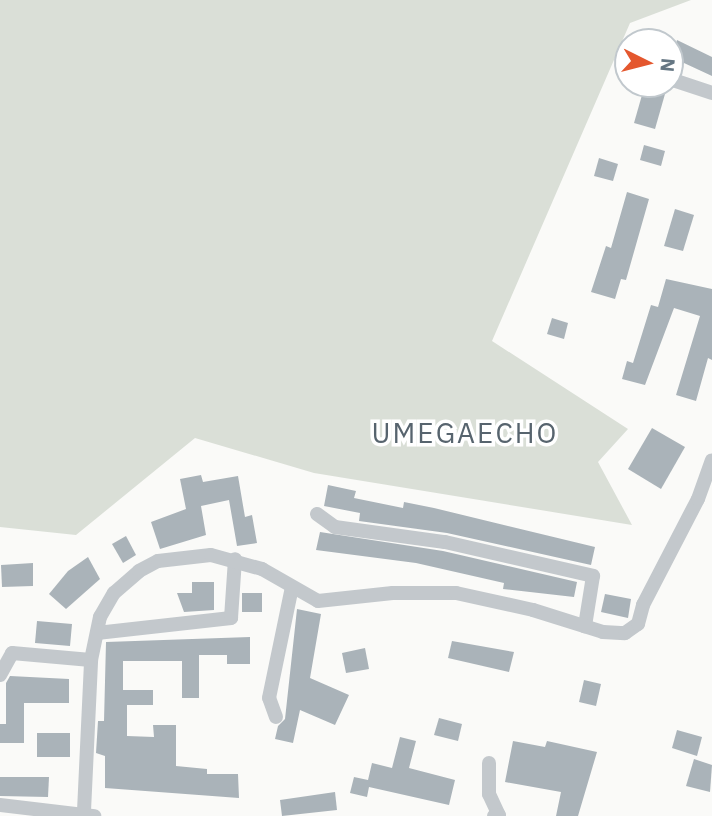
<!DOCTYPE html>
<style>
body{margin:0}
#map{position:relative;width:712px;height:816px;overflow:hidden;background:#fafaf8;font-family:"IBM Plex Sans",sans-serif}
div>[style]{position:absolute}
.green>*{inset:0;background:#dadfd7}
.building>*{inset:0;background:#aab3b9}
.street>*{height:14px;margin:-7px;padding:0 7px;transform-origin:7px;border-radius:7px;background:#c3c8cc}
span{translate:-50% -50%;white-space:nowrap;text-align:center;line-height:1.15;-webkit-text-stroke:7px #fff;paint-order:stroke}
.quarter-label{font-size:28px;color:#57646e;letter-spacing:2px}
.north{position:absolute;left:614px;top:28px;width:70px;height:70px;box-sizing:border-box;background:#fff;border:2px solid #c1c8cd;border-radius:50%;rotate:96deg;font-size:19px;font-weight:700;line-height:28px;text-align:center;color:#657683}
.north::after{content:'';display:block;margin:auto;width:24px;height:32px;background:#e4572e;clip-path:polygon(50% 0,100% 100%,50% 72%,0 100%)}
</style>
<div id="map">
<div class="green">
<div style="clip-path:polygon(0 0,691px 0,630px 23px,492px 341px,628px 429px,598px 462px,632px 525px,314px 473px,195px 438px,76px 535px,0 527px)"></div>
</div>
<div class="building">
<div style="clip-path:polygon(677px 40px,712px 57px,712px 76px,684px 63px,680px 71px,670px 66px)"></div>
<div style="clip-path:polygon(644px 88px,665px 94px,655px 129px,634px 123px)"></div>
<div style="clip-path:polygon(644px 145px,665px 151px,661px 166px,640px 160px)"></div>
<div style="clip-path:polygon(599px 158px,618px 164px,613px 181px,594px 176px)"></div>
<div style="clip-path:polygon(627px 192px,649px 199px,626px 280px,621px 279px,615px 299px,591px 292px,606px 246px,611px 248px)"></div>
<div style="clip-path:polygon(675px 209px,694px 215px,683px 251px,664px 246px)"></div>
<div style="clip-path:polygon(666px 279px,712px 289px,712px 360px,708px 358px,696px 401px,676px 395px,700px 316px,674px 308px,645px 385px,622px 379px,627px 361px,633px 363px,651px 305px,658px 307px)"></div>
<div style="clip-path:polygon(552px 318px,568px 323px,564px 339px,547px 334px)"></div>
<div style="clip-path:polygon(652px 428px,685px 447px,661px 489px,628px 469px)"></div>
<div style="clip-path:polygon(201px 475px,203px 482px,238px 476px,245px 517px,252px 515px,257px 543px,237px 546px,229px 500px,201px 506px,206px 535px,160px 549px,151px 522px,186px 509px,180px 479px)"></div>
<div style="clip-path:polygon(328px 485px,356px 491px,354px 498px,403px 508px,404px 502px,434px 508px,595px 547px,591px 565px,447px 533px,359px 521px,360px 513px,324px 506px)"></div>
<div style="clip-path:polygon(320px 532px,443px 551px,577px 582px,574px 597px,503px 589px,504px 583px,416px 563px,316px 550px)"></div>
<div style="clip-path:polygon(126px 536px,136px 555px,123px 563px,112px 544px)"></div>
<div style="clip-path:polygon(88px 557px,100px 579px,66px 609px,49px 594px,68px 571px)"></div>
<div style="clip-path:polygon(33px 563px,33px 586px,2px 587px,1px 565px)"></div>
<div style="clip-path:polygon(192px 582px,214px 582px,214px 610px,184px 612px,177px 593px,192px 593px)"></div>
<div style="clip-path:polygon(242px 593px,262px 593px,262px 612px,242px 612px)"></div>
<div style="clip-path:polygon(605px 594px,631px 599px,628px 618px,601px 612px)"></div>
<div style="clip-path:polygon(297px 609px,321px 614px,310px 678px,349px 695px,335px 725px,300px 710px,293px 743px,275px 739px,278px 726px,285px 719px)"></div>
<div style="clip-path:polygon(37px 621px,72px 624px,70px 646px,35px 643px)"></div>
<div style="clip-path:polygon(250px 637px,250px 664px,227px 664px,227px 655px,199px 655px,199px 698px,182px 698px,182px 661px,123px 661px,123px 690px,153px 690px,153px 705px,127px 705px,127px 736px,154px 737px,153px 725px,176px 725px,176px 766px,207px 769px,207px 774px,238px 774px,239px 798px,105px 788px,105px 756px,96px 753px,98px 721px,104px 721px,106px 642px)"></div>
<div style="clip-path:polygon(452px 641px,514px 652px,509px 672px,448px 658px)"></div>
<div style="clip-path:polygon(365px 648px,369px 669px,346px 673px,342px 653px)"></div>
<div style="clip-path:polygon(10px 676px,69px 679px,69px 703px,24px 703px,24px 743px,0 743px,0 724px,6px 724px,6px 683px)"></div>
<div style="clip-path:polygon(584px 680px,601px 684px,596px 706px,579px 702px)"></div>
<div style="clip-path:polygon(439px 718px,462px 724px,458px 741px,434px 735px)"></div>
<div style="clip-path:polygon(677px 730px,702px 737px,697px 756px,672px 748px)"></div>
<div style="clip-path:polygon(37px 733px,70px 733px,70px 757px,37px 757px)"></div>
<div style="clip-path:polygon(400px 737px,416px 741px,409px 768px,455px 780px,449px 805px,369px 787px,367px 797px,350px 793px,354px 777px,368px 780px,372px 763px,392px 768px)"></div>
<div style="clip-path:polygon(513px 741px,545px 747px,547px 741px,597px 752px,578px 816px,556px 816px,561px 792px,505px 782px)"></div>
<div style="clip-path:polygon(694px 759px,712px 765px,710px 792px,686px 786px)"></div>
<div style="clip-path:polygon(0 777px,49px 777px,48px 797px,0 796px)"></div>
<div style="clip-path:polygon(335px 792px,337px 810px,282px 816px,280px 800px)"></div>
</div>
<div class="street">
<div style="left:670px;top:79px;width:44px;rotate:18.4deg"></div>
<div style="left:317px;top:514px;width:22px;rotate:36deg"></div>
<div style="left:335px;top:527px;width:111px;rotate:7.8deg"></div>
<div style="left:445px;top:542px;width:152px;rotate:12.9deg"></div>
<div style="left:593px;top:576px;width:51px;rotate:99.1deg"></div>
<div style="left:97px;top:633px;width:135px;rotate:-6.4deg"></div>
<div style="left:231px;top:618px;width:59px;rotate:-86.1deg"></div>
<div style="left:0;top:675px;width:25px;rotate:-61deg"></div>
<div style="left:12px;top:653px;width:79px;rotate:5.1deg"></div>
<div style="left:276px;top:717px;width:20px;rotate:-110deg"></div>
<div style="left:269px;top:698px;width:113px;rotate:-78.3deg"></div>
<div style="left:489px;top:763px;width:31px;rotate:90deg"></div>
<div style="left:489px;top:794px;width:23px;rotate:65deg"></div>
<div style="left:499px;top:815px;width:5px;rotate:169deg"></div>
<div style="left:0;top:805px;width:95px;rotate:6.7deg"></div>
<div style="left:84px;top:811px;width:151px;rotate:-87.3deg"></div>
<div style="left:91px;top:660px;width:44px;rotate:-78.2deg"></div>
<div style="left:100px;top:617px;width:28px;rotate:-60deg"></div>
<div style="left:114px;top:593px;width:33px;rotate:-41deg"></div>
<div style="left:139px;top:571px;width:21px;rotate:-28deg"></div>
<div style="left:158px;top:561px;width:53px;rotate:-6.5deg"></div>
<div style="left:211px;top:555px;width:53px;rotate:15.4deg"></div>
<div style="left:262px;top:569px;width:64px;rotate:29.7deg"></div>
<div style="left:318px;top:601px;width:75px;rotate:-6.1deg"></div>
<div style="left:393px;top:593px;width:63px"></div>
<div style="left:456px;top:593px;width:79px;rotate:12.4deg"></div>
<div style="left:533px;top:610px;width:73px;rotate:17.4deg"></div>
<div style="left:603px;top:632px;width:22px;rotate:3deg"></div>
<div style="left:625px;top:633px;width:16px;rotate:-35deg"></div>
<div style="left:638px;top:624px;width:20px;rotate:-75deg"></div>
<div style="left:643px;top:605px;width:119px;rotate:-62.6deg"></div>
<div style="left:698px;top:499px;width:41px;rotate:-70.3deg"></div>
</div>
<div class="quarter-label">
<span style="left:465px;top:433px">UMEGAECHO</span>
</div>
<div class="north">N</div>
</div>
